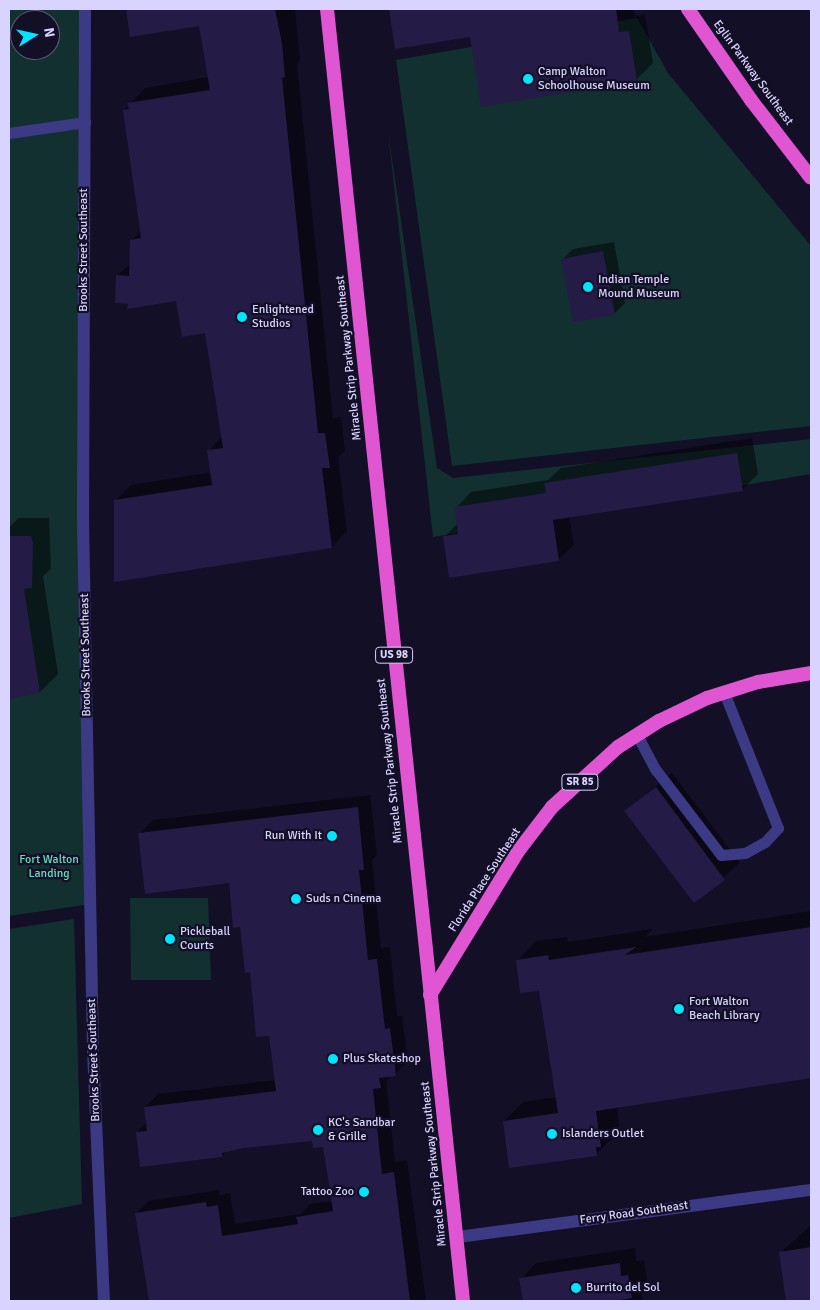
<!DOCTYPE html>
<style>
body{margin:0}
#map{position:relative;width:820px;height:1310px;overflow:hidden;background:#130f26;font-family:Signika,sans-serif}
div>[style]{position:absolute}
.green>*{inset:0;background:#12302f}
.shadow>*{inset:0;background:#0007}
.building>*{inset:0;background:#241b47}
.service>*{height:11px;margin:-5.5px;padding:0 5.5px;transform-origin:5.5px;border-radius:5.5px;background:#3d3a85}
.minor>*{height:12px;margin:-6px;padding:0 6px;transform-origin:6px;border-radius:6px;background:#3d3a85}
.trunk>*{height:14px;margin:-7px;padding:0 7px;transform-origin:7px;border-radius:7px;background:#e055d1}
.dots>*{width:14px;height:14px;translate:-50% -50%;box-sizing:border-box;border:2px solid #130f26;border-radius:50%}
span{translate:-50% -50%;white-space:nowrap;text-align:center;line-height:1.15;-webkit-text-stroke:4.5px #130f26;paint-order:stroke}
.shield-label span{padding:1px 4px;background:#130f26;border:1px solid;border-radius:4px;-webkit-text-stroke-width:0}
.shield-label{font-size:11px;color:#d9d4ff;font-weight:700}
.poi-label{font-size:12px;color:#d9d4ff}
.left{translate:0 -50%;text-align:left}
.right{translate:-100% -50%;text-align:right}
.street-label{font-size:12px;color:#d9d4ff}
.park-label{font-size:12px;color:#5fe0c0}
.frame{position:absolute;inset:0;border:10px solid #d9d4ff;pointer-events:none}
.north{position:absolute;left:10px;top:10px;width:50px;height:50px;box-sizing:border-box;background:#130f26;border:1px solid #625e7d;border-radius:50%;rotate:80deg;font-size:14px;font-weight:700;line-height:20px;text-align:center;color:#d9d4ff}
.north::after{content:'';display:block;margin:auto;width:18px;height:22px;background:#00e5ff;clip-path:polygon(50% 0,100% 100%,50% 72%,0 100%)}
</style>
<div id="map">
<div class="green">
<div style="clip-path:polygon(evenodd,9px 9px,85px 9px,91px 904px,9px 916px,9px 9px,20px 20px,50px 20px,50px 50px,20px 50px,20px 20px)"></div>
<div style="clip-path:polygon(637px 18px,668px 73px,811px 246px,811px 426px,452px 466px,396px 60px)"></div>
<div style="clip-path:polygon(388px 131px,437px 468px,453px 478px,811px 439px,811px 474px,433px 537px)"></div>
<div style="clip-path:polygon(130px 898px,208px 898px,211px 980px,131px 980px)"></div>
<div style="clip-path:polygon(74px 919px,82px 1204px,9px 1218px,9px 929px)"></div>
</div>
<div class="shadow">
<div style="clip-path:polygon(127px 9px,295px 9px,300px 60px,297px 64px,333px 418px,341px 417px,345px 451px,338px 457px,347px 531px,332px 547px,115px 501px,131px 485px,212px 472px,209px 450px,223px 436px,206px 331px,177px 299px,129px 302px,117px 276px,131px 263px,132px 240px,141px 231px,124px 110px,145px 88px,209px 77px,200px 24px,131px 35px)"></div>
<div style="clip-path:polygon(390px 9px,634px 9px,635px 16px,645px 15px,653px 63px,636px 80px,471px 36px,396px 47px)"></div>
<div style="clip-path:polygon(614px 242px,625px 303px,614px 314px,563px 259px,573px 249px)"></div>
<div style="clip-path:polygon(752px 438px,758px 474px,742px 490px,569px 516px,574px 545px,558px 560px,444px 537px,458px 523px,456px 508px,471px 492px,548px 480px,561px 468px)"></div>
<div style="clip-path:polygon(18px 518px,49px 518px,51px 569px,43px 576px,58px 674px,40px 692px,9px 697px,9px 528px)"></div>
<div style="clip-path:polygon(672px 773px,740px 863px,694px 902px,626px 811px)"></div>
<div style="clip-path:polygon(370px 795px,377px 855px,372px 860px,381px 948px,390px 947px,397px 1016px,402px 1016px,408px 1062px,386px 1081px,395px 1162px,407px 1160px,426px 1301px,150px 1301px,136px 1213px,149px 1201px,219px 1190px,220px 1195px,230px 1193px,235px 1224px,301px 1214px,310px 1204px,333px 1201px,324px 1146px,314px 1139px,243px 1147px,227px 1151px,222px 1156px,137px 1132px,147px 1122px,145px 1107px,158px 1094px,276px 1080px,270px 1034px,251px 971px,230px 882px,140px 833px,153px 820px)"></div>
<div style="clip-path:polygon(811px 911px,811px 1077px,617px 1106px,619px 1126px,616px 1135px,596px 1154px,504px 1121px,523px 1102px,557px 1097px,540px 989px,517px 961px,536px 941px,567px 937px,568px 942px,653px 929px,645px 937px)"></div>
<div style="clip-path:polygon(811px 1225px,811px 1301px,788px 1301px,780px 1253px)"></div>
<div style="clip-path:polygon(635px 1248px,636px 1261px,644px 1260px,647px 1281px,641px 1287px,643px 1301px,525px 1301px,521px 1279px,536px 1263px)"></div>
</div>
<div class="building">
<div style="clip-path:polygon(126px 9px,275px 9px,282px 43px,285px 77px,282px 78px,318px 433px,325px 433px,330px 468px,322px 468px,332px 548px,114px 582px,114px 500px,212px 485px,207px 450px,223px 448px,205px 333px,182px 337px,176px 301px,127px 309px,128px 304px,115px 303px,116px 275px,129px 276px,130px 240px,141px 238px,123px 110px,129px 109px,127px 103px,210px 90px,199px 26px,130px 37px)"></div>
<div style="clip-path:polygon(389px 9px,616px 9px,619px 32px,629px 31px,637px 81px,481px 107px,470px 37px,395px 49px)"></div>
<div style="clip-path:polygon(603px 251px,615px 315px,573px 322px,561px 259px)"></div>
<div style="clip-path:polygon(737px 453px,743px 491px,553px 520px,559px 561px,449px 578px,443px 536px,458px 534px,454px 507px,546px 493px,544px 483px)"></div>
<div style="clip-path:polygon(9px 536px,31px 536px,33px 543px,32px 588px,24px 589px,40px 693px,9px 699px)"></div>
<div style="clip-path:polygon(656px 787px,725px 880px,694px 903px,624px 811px)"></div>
<div style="clip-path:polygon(358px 807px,364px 870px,359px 870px,368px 960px,377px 959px,385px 1029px,390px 1028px,396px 1076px,379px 1078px,381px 1088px,373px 1089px,382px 1174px,394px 1172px,410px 1301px,149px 1301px,135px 1213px,206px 1202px,207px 1207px,218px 1205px,222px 1236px,298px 1224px,296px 1217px,333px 1211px,323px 1147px,313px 1148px,312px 1141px,244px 1148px,222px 1153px,222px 1157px,140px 1167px,136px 1132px,147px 1131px,144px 1107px,276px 1091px,269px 1036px,256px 1037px,250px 972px,245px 973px,240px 927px,233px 928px,229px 883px,145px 894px,138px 833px)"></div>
<div style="clip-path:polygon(811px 927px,811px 1078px,596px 1111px,601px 1147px,596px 1147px,597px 1156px,509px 1168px,503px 1121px,558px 1113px,539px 991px,520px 993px,516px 960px,548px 955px,549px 960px,636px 947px,625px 955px)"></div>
<div style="clip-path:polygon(811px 1247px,811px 1301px,786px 1301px,779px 1252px)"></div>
<div style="clip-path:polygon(620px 1263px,621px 1276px,628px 1275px,632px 1298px,614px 1301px,523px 1301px,519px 1278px)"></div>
</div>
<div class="service">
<div style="left:9px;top:133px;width:77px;rotate:-8.2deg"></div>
<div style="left:637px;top:735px;width:40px;rotate:62deg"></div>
<div style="left:656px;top:770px;width:107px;rotate:52.6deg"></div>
<div style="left:721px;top:855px;width:24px;rotate:-5deg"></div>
<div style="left:745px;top:853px;width:23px;rotate:-29deg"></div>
<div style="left:765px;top:842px;width:19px;rotate:-47deg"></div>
<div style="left:778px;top:828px;width:146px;rotate:-111.7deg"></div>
</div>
<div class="minor">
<div style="left:85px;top:9px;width:511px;rotate:90.22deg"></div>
<div style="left:83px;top:520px;width:531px;rotate:88.92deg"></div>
<div style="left:93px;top:1051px;width:250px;rotate:87.5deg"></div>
<div style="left:458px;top:1237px;width:356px;rotate:-7.6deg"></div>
</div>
<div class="trunk">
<div style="left:327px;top:9px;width:1299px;rotate:83.99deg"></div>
<div style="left:688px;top:9px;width:111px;rotate:55.3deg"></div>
<div style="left:751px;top:100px;width:98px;rotate:52.4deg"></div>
<div style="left:430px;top:995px;width:170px;rotate:-58.5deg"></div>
<div style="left:519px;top:850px;width:54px;rotate:-52.5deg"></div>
<div style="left:552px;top:807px;width:89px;rotate:-42.3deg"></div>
<div style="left:618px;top:747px;width:49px;rotate:-32.4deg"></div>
<div style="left:659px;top:721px;width:53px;rotate:-25.6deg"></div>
<div style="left:707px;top:698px;width:53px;rotate:-17.4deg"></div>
<div style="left:758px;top:682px;width:54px;rotate:-9.6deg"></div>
</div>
<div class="dots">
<div style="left:528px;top:79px;background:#00e5ff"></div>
<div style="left:588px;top:287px;background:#00e5ff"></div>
<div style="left:242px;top:317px;background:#00e5ff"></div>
<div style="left:332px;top:836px;background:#00e5ff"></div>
<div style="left:296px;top:899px;background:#00e5ff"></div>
<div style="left:170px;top:939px;background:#00e5ff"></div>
<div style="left:679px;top:1009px;background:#00e5ff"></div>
<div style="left:333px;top:1059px;background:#00e5ff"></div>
<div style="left:318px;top:1130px;background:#00e5ff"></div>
<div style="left:552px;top:1134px;background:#00e5ff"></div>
<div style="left:364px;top:1192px;background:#00e5ff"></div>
<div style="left:576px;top:1288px;background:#00e5ff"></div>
</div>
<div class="shield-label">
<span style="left:394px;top:655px">US 98</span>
<span style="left:580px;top:782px">SR 85</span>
</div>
<div class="poi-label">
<span class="left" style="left:538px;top:79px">Camp Walton<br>Schoolhouse Museum</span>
<span class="left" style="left:598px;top:287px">Indian Temple<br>Mound Museum</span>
<span class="left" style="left:252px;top:317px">Enlightened<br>Studios</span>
<span class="right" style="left:322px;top:836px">Run With It</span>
<span class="left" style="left:306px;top:899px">Suds n Cinema</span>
<span class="left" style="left:180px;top:939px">Pickleball<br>Courts</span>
<span class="left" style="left:689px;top:1009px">Fort Walton<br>Beach Library</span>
<span class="left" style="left:343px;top:1059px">Plus Skateshop</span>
<span class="left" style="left:328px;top:1130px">KC's Sandbar<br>&amp; Grille</span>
<span class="left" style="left:562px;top:1134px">Islanders Outlet</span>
<span class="right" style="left:354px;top:1192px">Tattoo Zoo</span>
<span class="left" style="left:586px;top:1288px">Burrito del Sol</span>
</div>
<div class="street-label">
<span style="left:753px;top:73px;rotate:54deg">Eglin Parkway Southeast</span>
<span style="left:84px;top:250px;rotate:-90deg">Brooks Street Southeast</span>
<span style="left:349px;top:358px;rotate:-96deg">Miracle Strip Parkway Southeast</span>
<span style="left:86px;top:655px;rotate:-91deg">Brooks Street Southeast</span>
<span style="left:390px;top:761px;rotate:-96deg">Miracle Strip Parkway Southeast</span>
<span style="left:485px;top:880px;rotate:-57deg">Florida Place Southeast</span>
<span style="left:94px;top:1060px;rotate:-92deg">Brooks Street Southeast</span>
<span style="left:434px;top:1164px;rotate:-96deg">Miracle Strip Parkway Southeast</span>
<span style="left:634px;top:1213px;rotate:-8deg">Ferry Road Southeast</span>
</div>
<div class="park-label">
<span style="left:49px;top:867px">Fort Walton<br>Landing</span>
</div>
<div class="frame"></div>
<div class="north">N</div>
</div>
